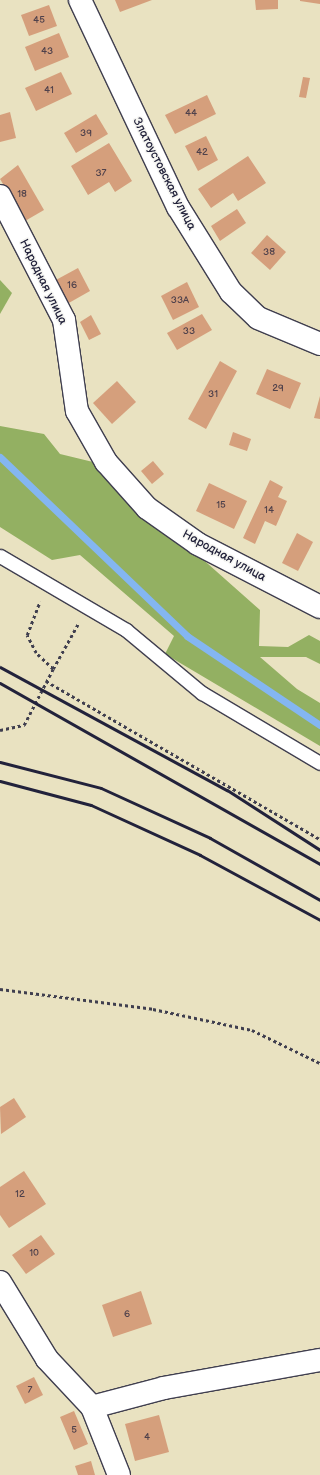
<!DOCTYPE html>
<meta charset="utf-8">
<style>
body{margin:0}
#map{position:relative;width:320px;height:1475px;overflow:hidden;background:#e9e2c1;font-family:"Balsamiq Sans",sans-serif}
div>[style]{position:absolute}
.forest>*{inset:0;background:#93b062}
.stream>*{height:7px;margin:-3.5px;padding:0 3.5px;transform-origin:3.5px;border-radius:3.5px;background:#84b6f1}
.building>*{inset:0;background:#d59f7c}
.path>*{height:2.5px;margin-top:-1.25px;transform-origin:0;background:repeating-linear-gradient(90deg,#403f4f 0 3px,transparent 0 6px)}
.roads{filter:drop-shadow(1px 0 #403f4f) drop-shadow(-1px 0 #403f4f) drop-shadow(0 1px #403f4f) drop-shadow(0 -1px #403f4f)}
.service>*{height:13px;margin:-6.5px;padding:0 6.5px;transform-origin:6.5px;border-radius:6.5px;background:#fff}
.minor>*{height:22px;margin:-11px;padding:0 11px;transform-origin:11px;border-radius:11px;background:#fff}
.rail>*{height:3px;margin:-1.5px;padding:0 1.5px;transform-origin:1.5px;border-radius:1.5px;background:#22223b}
span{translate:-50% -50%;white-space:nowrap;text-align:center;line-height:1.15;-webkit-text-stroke:3px #f6f6f2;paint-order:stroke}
.number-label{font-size:10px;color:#4f414b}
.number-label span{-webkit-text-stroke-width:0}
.street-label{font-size:12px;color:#22223b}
</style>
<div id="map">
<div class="forest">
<div style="clip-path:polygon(0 280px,12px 293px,0 314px)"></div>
<div style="clip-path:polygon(0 426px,44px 434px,60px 454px,93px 462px,260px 610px,259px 646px,288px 647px,309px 635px,320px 641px,320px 664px,306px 657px,260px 657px,297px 689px,320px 703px,320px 746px,165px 654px,174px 636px,80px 555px,52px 560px,0 527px)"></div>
</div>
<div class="stream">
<div style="left:0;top:457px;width:259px;rotate:43.7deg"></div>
<div style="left:187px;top:636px;width:160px;rotate:33.8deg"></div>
</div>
<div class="building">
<div style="clip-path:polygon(115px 0,152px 0,120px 12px)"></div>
<div style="clip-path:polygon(255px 0,278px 0,278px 9px,256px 10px)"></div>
<div style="clip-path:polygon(300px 0,320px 0,320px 4px,300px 1px)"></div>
<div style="clip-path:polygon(49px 5px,57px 26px,29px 36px,21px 15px)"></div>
<div style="clip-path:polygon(59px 33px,69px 57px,35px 71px,25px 47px)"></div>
<div style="clip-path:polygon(61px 72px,72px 94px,36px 111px,25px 88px)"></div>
<div style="clip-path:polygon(303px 77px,310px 78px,306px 98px,299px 97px)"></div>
<div style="clip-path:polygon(207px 95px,216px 114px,175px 134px,165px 115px)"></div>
<div style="clip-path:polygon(10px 112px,16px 138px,0 142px,0 115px)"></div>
<div style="clip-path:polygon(96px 114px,108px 134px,76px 153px,64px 133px)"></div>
<div style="clip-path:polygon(206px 136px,218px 160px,198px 171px,185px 146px)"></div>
<div style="clip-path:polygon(109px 143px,132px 181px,115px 192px,109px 182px,88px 195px,71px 166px)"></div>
<div style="clip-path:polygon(248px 156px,266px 183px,238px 201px,233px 193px,211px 208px,198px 189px)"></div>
<div style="clip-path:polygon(18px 165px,44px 210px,25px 221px,0 179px)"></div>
<div style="clip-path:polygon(237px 209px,246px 223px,220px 241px,211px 226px)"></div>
<div style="clip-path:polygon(267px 235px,286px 252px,270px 270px,251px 253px)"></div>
<div style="clip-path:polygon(78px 268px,90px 291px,67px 304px,54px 281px)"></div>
<div style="clip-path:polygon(187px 282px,199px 307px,173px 320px,161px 296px)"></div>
<div style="clip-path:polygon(202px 314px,212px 330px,177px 350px,167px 333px)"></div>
<div style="clip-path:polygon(91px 315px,101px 334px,89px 340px,80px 322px)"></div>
<div style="clip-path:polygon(220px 361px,237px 371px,206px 429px,188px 419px)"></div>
<div style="clip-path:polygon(267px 369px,301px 383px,290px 409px,256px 394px)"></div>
<div style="clip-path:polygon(117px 381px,136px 402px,112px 424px,93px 403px)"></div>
<div style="clip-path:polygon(320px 396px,320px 419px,314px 418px)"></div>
<div style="clip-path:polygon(233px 432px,251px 439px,247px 451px,229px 445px)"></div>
<div style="clip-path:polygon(153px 461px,164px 474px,152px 484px,141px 471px)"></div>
<div style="clip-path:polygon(270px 480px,283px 487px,278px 497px,287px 501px,276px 526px,265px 521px,255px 544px,243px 538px)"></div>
<div style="clip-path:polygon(209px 483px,247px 501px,234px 529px,196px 511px)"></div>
<div style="clip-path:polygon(297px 533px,313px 542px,298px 571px,282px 563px)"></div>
<div style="clip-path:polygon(14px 1098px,26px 1117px,1px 1134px,0 1107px)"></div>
<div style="clip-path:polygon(24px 1171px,46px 1204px,9px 1228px,0 1215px,0 1187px)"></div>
<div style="clip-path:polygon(41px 1235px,55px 1254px,26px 1274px,12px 1255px)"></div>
<div style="clip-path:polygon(141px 1291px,152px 1324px,113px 1337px,102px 1305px)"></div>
<div style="clip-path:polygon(34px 1377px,43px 1395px,25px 1404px,16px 1386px)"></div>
<div style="clip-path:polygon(74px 1411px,88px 1444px,74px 1450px,60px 1417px)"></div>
<div style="clip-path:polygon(159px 1415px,169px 1452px,135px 1461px,125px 1424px)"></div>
<div style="clip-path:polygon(91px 1461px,95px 1475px,78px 1475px,75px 1466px)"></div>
</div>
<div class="path">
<div style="left:53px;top:669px;width:51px;rotate:-60.9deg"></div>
<div style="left:46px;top:681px;width:316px;rotate:30deg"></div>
<div style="left:0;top:730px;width:25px;rotate:-12deg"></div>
<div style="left:24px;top:725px;width:63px;rotate:-62.6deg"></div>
<div style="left:53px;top:669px;width:23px;rotate:-137deg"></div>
<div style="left:36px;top:653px;width:20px;rotate:-117deg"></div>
<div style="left:27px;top:635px;width:36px;rotate:-69deg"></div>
<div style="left:0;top:989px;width:154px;rotate:7.4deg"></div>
<div style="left:153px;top:1009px;width:101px;rotate:12deg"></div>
<div style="left:252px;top:1030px;width:76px;rotate:25.9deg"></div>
</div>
<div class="roads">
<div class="service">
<div style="left:0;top:556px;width:146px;rotate:30.4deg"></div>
<div style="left:126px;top:630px;width:99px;rotate:39.7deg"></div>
<div style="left:202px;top:693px;width:137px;rotate:30.7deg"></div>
</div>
<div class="minor">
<div style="left:80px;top:0;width:229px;rotate:64.7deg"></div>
<div style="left:178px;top:207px;width:100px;rotate:58.1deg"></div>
<div style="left:231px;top:292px;width:37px;rotate:44deg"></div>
<div style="left:258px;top:318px;width:67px;rotate:22.8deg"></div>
<div style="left:0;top:196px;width:140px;rotate:62.7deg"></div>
<div style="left:64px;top:320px;width:92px;rotate:81.9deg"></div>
<div style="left:77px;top:411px;width:59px;rotate:60.4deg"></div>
<div style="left:106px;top:462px;width:62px;rotate:48.3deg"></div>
<div style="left:147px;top:508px;width:62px;rotate:35.2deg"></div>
<div style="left:198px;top:544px;width:137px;rotate:27.3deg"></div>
<div style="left:0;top:1282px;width:90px;rotate:58.6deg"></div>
<div style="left:47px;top:1359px;width:66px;rotate:46.8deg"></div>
<div style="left:92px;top:1407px;width:73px;rotate:68.3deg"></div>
<div style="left:92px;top:1407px;width:74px;rotate:-14.8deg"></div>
<div style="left:164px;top:1388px;width:158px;rotate:-10.2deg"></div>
</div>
</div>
<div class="rail">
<div style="left:0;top:667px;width:258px;rotate:28.5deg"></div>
<div style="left:227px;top:790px;width:111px;rotate:32.8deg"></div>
<div style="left:0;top:683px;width:368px;rotate:29.5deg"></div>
<div style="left:0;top:762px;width:104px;rotate:14.4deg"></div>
<div style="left:101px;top:788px;width:120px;rotate:24.6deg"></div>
<div style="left:210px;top:838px;width:126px;rotate:29.4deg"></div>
<div style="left:0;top:781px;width:94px;rotate:14.8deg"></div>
<div style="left:91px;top:805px;width:120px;rotate:24.6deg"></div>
<div style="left:200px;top:855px;width:136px;rotate:28.4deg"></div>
</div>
<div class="number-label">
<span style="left:39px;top:21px">45</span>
<span style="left:47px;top:52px">43</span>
<span style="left:49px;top:91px">41</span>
<span style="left:191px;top:114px">44</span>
<span style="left:86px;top:134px">39</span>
<span style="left:202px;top:153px">42</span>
<span style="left:101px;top:174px">37</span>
<span style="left:22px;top:195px">18</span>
<span style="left:269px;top:253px">38</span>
<span style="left:72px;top:286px">16</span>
<span style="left:180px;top:301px">33А</span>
<span style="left:189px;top:332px">33</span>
<span style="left:278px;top:389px">29</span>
<span style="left:213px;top:395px">31</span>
<span style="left:221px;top:506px">15</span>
<span style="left:269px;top:511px">14</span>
<span style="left:20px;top:1195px">12</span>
<span style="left:34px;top:1254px">10</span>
<span style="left:127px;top:1315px">6</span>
<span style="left:30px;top:1391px">7</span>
<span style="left:74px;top:1431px">5</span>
<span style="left:147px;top:1438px">4</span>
</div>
<div class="street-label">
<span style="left:164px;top:174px;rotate:63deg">Златоустовская улица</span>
<span style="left:43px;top:282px;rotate:64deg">Народная улица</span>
<span style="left:224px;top:556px;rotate:29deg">Народная улица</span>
</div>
</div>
